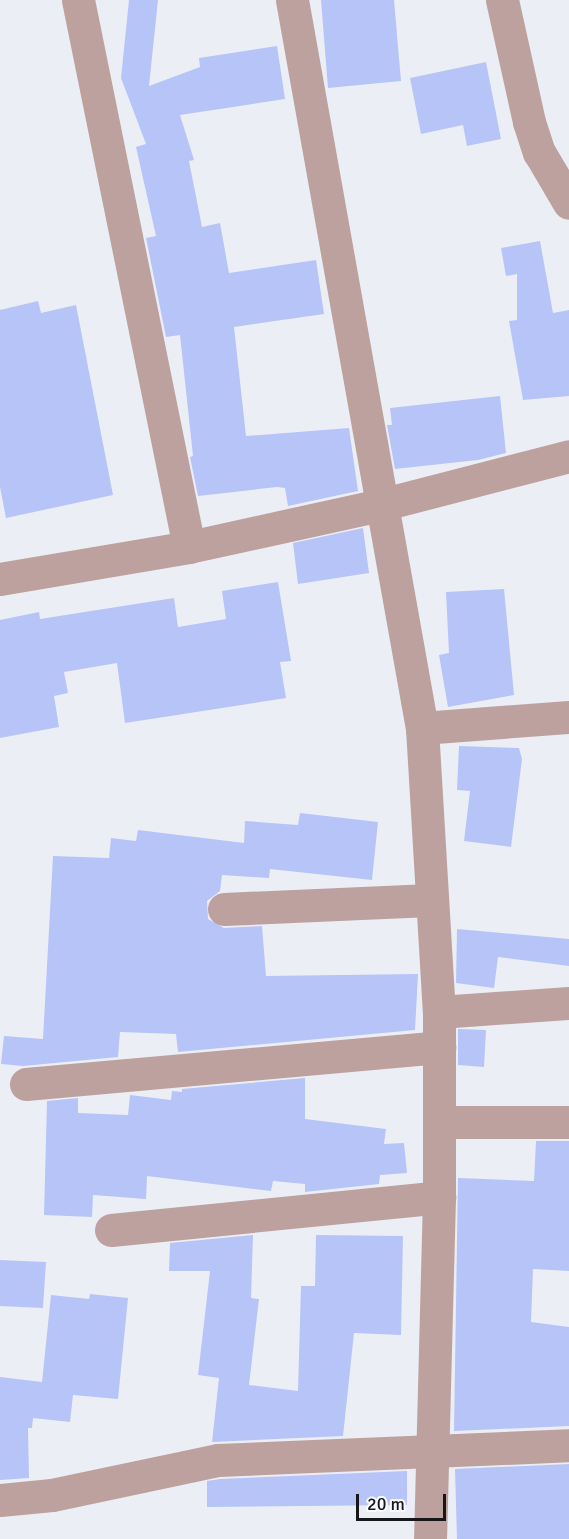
<!DOCTYPE html>
<style>
body{margin:0}
#map{position:relative;width:569px;height:1539px;overflow:hidden;background:#eceef5;font-family:Signika,sans-serif}
div>[style]{position:absolute}
.building>*{inset:0;background:#b7c4f8}
.minor>*{height:33px;margin:-16.5px;padding:0 16.5px;transform-origin:16.5px;border-radius:16.5px;background:#bda19e}
span{translate:-50% -50%;white-space:nowrap;text-align:center;line-height:1.15;-webkit-text-stroke:6px #fafbfe;paint-order:stroke}
.scale{position:absolute;left:356px;top:1494px;width:90px;height:27px;box-sizing:border-box;border:3px solid #17171a;border-top:0;padding-left:8px;font-size:18px;line-height:21px;white-space:nowrap;color:#17171a;-webkit-text-stroke:4px #fafbfe;paint-order:stroke}
</style>
<div id="map">
<div class="building">
<div style="clip-path:polygon(129px 0,158px 0,149px 86px,200px 67px,199px 58px,277px 46px,285px 99px,180px 115px,194px 160px,189px 161px,202px 227px,220px 223px,229px 273px,316px 260px,324px 314px,234px 327px,246px 436px,349px 428px,358px 491px,288px 506px,285px 488px,277px 487px,198px 496px,190px 457px,193px 456px,180px 335px,166px 337px,146px 238px,156px 236px,136px 147px,146px 144px,121px 78px)"></div>
<div style="clip-path:polygon(321px 0,394px 0,401px 81px,328px 88px)"></div>
<div style="clip-path:polygon(486px 62px,501px 139px,467px 146px,463px 125px,421px 134px,410px 78px)"></div>
<div style="clip-path:polygon(540px 241px,553px 313px,569px 310px,569px 396px,523px 400px,509px 321px,517px 320px,517px 274px,506px 276px,501px 248px)"></div>
<div style="clip-path:polygon(38px 301px,41px 313px,76px 305px,113px 495px,6px 518px,0 487px,0 310px)"></div>
<div style="clip-path:polygon(500px 396px,506px 453px,478px 460px,395px 469px,387px 425px,392px 425px,390px 408px)"></div>
<div style="clip-path:polygon(363px 528px,369px 573px,298px 584px,293px 543px)"></div>
<div style="clip-path:polygon(278px 582px,291px 661px,280px 662px,286px 698px,125px 723px,117px 663px,64px 672px,68px 693px,54px 696px,59px 727px,0 738px,0 620px,39px 612px,40px 619px,174px 598px,178px 627px,226px 619px,222px 591px)"></div>
<div style="clip-path:polygon(504px 589px,514px 695px,448px 707px,439px 655px,449px 653px,446px 592px)"></div>
<div style="clip-path:polygon(459px 746px,519px 748px,522px 759px,511px 847px,464px 841px,470px 791px,457px 790px)"></div>
<div style="clip-path:polygon(300px 813px,378px 822px,372px 880px,270px 869px,269px 878px,222px 875px,220px 891px,207px 901px,208px 919px,224px 928px,262px 926px,266px 976px,418px 974px,415px 1030px,178px 1052px,176px 1034px,120px 1032px,118px 1057px,23px 1066px,1px 1064px,4px 1036px,43px 1039px,53px 856px,109px 858px,111px 838px,136px 841px,138px 830px,244px 843px,245px 821px,298px 825px)"></div>
<div style="clip-path:polygon(457px 929px,569px 939px,569px 966px,498px 957px,494px 988px,456px 983px)"></div>
<div style="clip-path:polygon(458px 1029px,486px 1030px,484px 1067px,458px 1065px)"></div>
<div style="clip-path:polygon(305px 1078px,305px 1119px,386px 1129px,384px 1144px,404px 1143px,407px 1173px,380px 1175px,379px 1184px,305px 1192px,305px 1184px,273px 1181px,271px 1191px,147px 1176px,146px 1199px,93px 1195px,92px 1217px,44px 1215px,47px 1101px,78px 1098px,78px 1113px,128px 1115px,130px 1095px,171px 1100px,172px 1091px,182px 1092px,182px 1089px)"></div>
<div style="clip-path:polygon(536px 1141px,569px 1141px,569px 1271px,533px 1269px,531px 1322px,569px 1327px,569px 1426px,454px 1431px,458px 1178px,534px 1181px)"></div>
<div style="clip-path:polygon(253px 1235px,251px 1298px,259px 1299px,249px 1385px,298px 1391px,301px 1286px,315px 1286px,316px 1235px,403px 1236px,401px 1335px,354px 1333px,343px 1436px,212px 1442px,219px 1378px,198px 1375px,210px 1271px,169px 1271px,170px 1243px)"></div>
<div style="clip-path:polygon(0 1260px,46px 1262px,43px 1308px,0 1306px)"></div>
<div style="clip-path:polygon(90px 1294px,128px 1298px,118px 1399px,73px 1395px,70px 1422px,33px 1418px,32px 1428px,28px 1428px,29px 1478px,0 1480px,0 1377px,42px 1382px,51px 1295px,89px 1299px)"></div>
<div style="clip-path:polygon(569px 1464px,569px 1539px,457px 1539px,455px 1469px)"></div>
<div style="clip-path:polygon(407px 1471px,407px 1505px,207px 1507px,207px 1481px,220px 1479px)"></div>
</div>
<div class="minor">
<div style="left:78px;top:0;width:558px;rotate:78.53deg"></div>
<div style="left:292px;top:0;width:740px;rotate:79.88deg"></div>
<div style="left:422px;top:728px;width:285px;rotate:86.6deg"></div>
<div style="left:439px;top:1012px;width:185px;rotate:90deg"></div>
<div style="left:439px;top:1197px;width:342px;rotate:91.5deg"></div>
<div style="left:502px;top:0;width:125px;rotate:77.5deg"></div>
<div style="left:529px;top:122px;width:32px;rotate:72deg"></div>
<div style="left:539px;top:152px;width:59px;rotate:59.5deg"></div>
<div style="left:0;top:579px;width:192px;rotate:-9.6deg"></div>
<div style="left:189px;top:547px;width:200px;rotate:-12.4deg"></div>
<div style="left:384px;top:504px;width:191px;rotate:-14.5deg"></div>
<div style="left:422px;top:728px;width:147px;rotate:-4.3deg"></div>
<div style="left:224px;top:909px;width:206px;rotate:-2.5deg"></div>
<div style="left:439px;top:1012px;width:130px;rotate:-4deg"></div>
<div style="left:26px;top:1084px;width:415px;rotate:-5.1deg"></div>
<div style="left:439px;top:1122px;width:130px"></div>
<div style="left:111px;top:1230px;width:330px;rotate:-5.7deg"></div>
<div style="left:0;top:1500px;width:52px;rotate:-5.5deg"></div>
<div style="left:52px;top:1495px;width:170px;rotate:-11.9deg"></div>
<div style="left:218px;top:1460px;width:351px;rotate:-2.4deg"></div>
</div>
<div class="scale">20 m</div>
</div>
